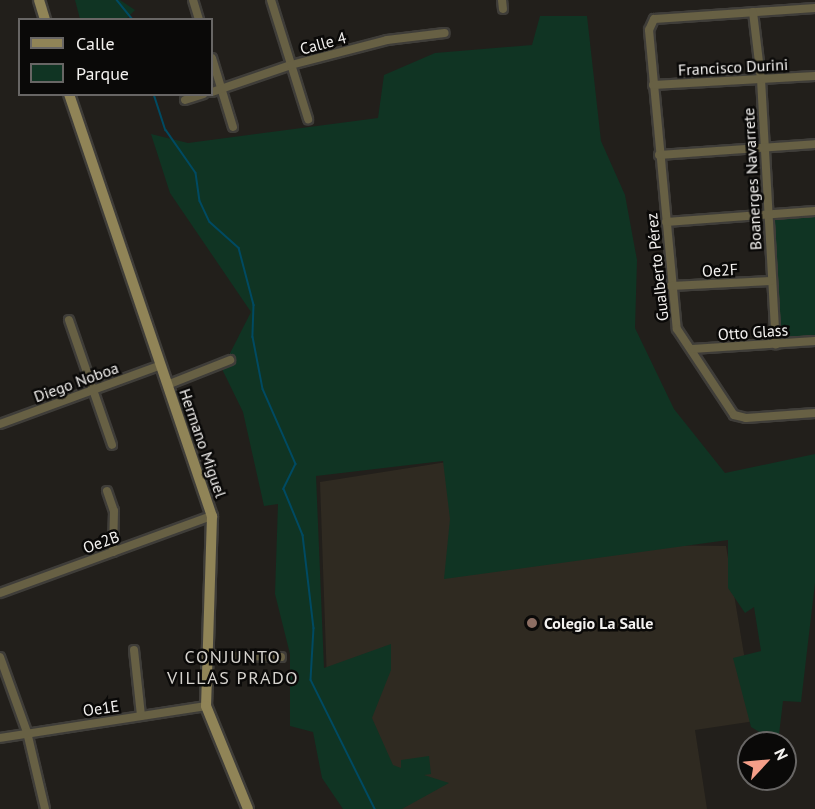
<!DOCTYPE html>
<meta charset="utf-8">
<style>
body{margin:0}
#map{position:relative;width:815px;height:809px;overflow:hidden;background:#221f1b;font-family:"PT Sans",sans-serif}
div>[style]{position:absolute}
.built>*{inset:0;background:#2f2a21}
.green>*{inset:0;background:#103423}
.stream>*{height:1.5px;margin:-0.75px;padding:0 0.75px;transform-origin:0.75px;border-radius:0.75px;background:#004a62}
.roads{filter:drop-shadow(2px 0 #3f3d39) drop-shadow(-2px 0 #3f3d39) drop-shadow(0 2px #3f3d39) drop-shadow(0 -2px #3f3d39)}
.street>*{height:8px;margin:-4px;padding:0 4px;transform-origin:4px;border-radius:4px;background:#676044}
.secondary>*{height:10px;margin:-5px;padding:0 5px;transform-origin:5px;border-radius:5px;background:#908457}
.dots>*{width:16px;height:16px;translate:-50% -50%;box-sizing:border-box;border:3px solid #0a0908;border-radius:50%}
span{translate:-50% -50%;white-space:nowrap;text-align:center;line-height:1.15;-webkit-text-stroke:5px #0a0908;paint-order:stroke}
.street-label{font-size:16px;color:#f4f2f0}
.poi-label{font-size:16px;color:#f4f2f0;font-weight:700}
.left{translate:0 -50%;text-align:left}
.neighbourhood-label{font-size:18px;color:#d6d3ce;letter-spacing:1.5px}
.legend{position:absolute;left:18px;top:18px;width:195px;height:78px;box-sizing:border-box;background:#0a0908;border:2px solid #686665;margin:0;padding:8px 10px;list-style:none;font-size:18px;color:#f4f2f0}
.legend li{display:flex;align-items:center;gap:12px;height:30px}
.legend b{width:30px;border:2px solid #686665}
.north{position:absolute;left:737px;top:731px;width:60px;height:60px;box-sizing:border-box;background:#0a0908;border:2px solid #686665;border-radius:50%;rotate:64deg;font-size:16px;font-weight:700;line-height:24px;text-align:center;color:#f4f2f0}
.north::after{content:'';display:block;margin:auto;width:21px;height:27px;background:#f49e88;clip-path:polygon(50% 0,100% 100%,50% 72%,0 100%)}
</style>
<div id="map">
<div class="built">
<div style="clip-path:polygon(466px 459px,646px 545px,726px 546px,755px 721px,695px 730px,707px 809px,387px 809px,327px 682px,320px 482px)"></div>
</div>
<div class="green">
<div style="clip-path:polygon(75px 0,120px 0,135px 10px,126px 19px,80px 19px)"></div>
<div style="clip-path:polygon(540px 16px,587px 16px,601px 141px,625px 195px,637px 260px,635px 328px,674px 409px,725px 473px,815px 454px,815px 583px,801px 702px,783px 701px,778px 743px,751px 727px,733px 658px,761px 651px,754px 607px,745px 613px,728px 588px,728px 540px,444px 579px,450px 519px,443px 461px,316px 476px,324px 668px,391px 644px,391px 670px,372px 718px,393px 765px,401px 768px,401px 760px,429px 756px,431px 774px,424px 775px,449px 783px,402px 809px,343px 809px,322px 778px,313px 732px,290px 726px,290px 654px,275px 594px,278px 504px,264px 506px,243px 412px,222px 369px,251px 312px,170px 193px,151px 134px,188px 143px,378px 118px,384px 75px,435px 53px,532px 45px)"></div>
<div style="clip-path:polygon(815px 211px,815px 340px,779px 342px,767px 213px)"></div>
</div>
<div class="stream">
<div style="left:117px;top:0;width:26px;rotate:51deg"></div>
<div style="left:154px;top:94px;width:38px;rotate:72deg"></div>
<div style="left:166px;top:130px;width:52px;rotate:55.1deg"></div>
<div style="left:196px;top:173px;width:28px;rotate:82deg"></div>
<div style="left:200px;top:201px;width:23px;rotate:65deg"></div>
<div style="left:210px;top:222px;width:39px;rotate:42deg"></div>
<div style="left:239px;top:248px;width:59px;rotate:75.3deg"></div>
<div style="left:254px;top:305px;width:32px;rotate:92deg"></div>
<div style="left:253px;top:337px;width:53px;rotate:79.1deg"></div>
<div style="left:263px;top:389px;width:82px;rotate:66.3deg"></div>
<div style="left:296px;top:464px;width:28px;rotate:116deg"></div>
<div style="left:284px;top:489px;width:50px;rotate:67.6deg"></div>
<div style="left:303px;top:535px;width:94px;rotate:83.3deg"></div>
<div style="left:314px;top:628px;width:52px;rotate:93.3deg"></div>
<div style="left:311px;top:680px;width:144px;rotate:63.6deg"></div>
</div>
<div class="roads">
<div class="street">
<div style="left:193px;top:0;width:21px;rotate:73deg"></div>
<div style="left:271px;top:0;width:125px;rotate:72.7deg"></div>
<div style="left:502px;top:0;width:9px;rotate:84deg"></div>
<div style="left:815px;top:8px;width:161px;rotate:176.1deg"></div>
<div style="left:654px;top:19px;width:12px;rotate:114deg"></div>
<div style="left:649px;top:30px;width:300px;rotate:84.7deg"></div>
<div style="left:677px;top:329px;width:103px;rotate:56.5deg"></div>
<div style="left:734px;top:415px;width:12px;rotate:14deg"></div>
<div style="left:746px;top:418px;width:69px;rotate:-4.1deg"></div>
<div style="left:753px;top:12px;width:67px;rotate:83.2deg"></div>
<div style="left:761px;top:79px;width:266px;rotate:86.8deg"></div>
<div style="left:212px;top:58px;width:72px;rotate:73.1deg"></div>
<div style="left:653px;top:85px;width:162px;rotate:-3.2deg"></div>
<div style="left:212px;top:92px;width:83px;rotate:-18.9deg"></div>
<div style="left:291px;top:65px;width:99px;rotate:-14.6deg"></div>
<div style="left:387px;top:40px;width:58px;rotate:-6.9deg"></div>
<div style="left:185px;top:100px;width:19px;rotate:-18deg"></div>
<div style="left:659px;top:155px;width:156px;rotate:-4deg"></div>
<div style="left:666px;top:222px;width:149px;rotate:-4.2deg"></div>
<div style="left:671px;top:286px;width:100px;rotate:-2.9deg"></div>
<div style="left:69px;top:320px;width:132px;rotate:71deg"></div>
<div style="left:692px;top:349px;width:123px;rotate:-3.7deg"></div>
<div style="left:167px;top:385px;width:68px;rotate:-21.6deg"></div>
<div style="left:0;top:424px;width:171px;rotate:-20.1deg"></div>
<div style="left:107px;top:491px;width:21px;rotate:71deg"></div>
<div style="left:114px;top:511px;width:41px;rotate:91.4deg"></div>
<div style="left:0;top:593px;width:226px;rotate:-20deg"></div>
<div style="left:134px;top:650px;width:66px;rotate:83.9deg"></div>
<div style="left:208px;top:655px;width:73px;rotate:1.6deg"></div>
<div style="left:0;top:657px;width:80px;rotate:70.2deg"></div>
<div style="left:27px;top:732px;width:79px;rotate:76.8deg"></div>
<div style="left:0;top:738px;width:208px;rotate:-8.8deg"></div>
</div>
<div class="secondary">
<div style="left:39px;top:0;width:21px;rotate:73deg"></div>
<div style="left:69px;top:94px;width:446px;rotate:71.3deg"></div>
<div style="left:212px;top:516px;width:190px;rotate:91.8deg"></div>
<div style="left:206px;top:706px;width:111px;rotate:67.8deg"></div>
</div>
</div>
<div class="dots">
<div style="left:532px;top:623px;background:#8d6e63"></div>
</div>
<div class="street-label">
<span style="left:323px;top:43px;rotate:-15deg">Calle 4</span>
<span style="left:733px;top:67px;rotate:-3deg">Francisco Durini</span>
<span style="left:752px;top:179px;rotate:-93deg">Boanerges Navarrete</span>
<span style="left:657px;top:267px;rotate:-96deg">Gualberto Pérez</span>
<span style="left:720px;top:270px;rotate:-3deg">Oe2F</span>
<span style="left:753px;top:332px;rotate:-4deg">Otto Glass</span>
<span style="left:76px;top:382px;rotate:-20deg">Diego Noboa</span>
<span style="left:203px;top:443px;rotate:71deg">Hermano Miguel</span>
<span style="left:101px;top:542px;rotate:-20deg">Oe2B</span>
<span style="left:101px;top:708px;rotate:-8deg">Oe1E</span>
</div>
<div class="poi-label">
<span class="left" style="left:544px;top:623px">Colegio La Salle</span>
</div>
<div class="neighbourhood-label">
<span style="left:233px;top:668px">CONJUNTO<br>VILLAS PRADO</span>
</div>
<ul class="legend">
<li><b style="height:8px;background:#908457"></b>Calle</li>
<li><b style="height:16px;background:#103423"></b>Parque</li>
</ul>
<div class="north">N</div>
</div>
